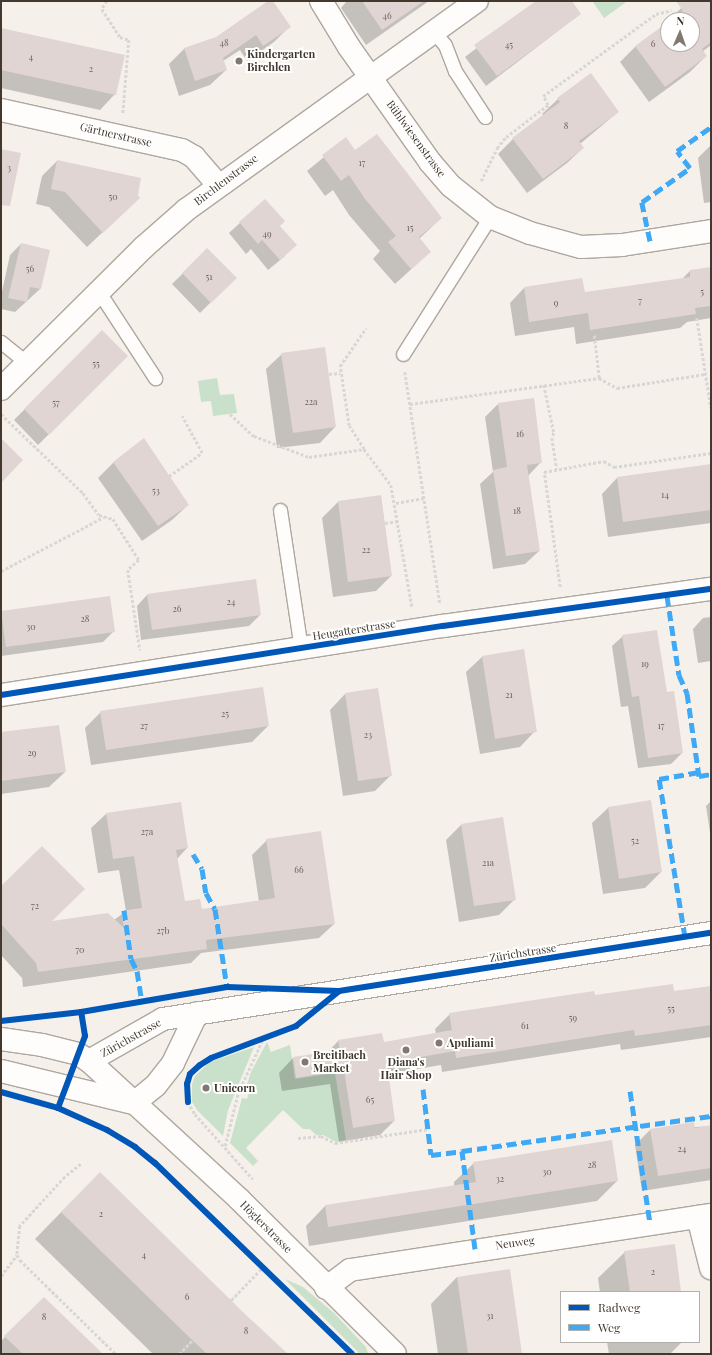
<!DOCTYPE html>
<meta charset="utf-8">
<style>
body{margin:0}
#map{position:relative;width:712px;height:1355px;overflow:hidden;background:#f6f0ea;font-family:"Playfair Display",serif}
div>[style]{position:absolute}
.green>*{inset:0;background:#c9e0ca}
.shadow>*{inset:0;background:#0003}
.building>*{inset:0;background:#e0d5d2}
.path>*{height:2.5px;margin-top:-1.25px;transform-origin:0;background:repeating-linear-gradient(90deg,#d9d7d6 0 3px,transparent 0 5px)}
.roads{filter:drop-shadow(1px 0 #aea79f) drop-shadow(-1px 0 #aea79f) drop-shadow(0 1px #aea79f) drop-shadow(0 -1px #aea79f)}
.service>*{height:13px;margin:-6.5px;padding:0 6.5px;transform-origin:6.5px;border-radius:6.5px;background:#fefdfc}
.minor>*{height:22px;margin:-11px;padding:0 11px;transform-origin:11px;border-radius:11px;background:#fefdfc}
.tertiary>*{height:22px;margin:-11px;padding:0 11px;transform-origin:11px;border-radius:11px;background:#fefdfc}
.secondary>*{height:22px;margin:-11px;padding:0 11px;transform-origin:11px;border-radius:11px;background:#fefdfc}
.quiet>*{height:5px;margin-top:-2.5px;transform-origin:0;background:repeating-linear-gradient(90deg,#3fa9f5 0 10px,transparent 0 15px)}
.cycleway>*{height:6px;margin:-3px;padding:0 3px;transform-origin:3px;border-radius:3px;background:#0057b8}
.dots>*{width:11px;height:11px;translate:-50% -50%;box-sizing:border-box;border:2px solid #fff;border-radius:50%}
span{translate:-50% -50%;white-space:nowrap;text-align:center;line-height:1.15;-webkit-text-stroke:4px #fff;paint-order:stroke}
.number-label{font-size:9px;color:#6d635a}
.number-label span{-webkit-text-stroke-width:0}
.poi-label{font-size:11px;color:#42382d;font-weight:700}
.left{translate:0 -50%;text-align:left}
.street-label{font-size:11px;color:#42382d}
.frame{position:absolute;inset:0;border:2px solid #42382d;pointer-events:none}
.legend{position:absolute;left:560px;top:1291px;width:140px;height:52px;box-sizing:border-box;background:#fff;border:1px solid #b3afab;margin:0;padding:5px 7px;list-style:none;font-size:12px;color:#42382d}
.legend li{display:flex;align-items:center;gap:8px;height:20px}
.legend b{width:20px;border:1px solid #b3afab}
.north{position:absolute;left:660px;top:12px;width:40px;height:40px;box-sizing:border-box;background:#fff;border:1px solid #b3afab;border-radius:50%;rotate:2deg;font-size:11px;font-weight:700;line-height:16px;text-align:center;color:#42382d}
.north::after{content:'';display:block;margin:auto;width:14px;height:18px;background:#81786f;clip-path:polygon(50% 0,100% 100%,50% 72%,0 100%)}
</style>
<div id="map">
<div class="green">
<div style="clip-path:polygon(624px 1px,625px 3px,604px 18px,593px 2px)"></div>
<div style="clip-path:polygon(217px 378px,220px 395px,234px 394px,237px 413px,213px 416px,211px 401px,201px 402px,198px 381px)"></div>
<div style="clip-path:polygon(267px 1042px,271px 1052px,290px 1045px,295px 1079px,335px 1073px,346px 1140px,336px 1142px,323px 1135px,316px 1135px,310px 1129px,303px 1129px,283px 1110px,246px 1148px,258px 1161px,253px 1166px,230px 1143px,242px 1098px,247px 1099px,249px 1091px,245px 1090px,251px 1072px)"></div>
<div style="clip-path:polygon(254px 1047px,228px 1110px,223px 1136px,197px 1110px,192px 1102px,192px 1084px,195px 1076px,210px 1062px)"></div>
<div style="clip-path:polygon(285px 1279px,303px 1287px,334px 1313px,366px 1347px,368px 1354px,360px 1354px)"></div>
</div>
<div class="shadow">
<div style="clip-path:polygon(269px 1px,290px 26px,274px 42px,247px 61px,240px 50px,223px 61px,226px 70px,210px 85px,179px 96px,169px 64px,184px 49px,216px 38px)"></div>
<div style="clip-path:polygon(347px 1px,429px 1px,366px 45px,341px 8px)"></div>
<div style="clip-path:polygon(538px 1px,570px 1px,580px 14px,486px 86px,465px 57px)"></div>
<div style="clip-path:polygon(evenodd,689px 1px,711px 1px,711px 45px,702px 52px,706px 56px,690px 72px,649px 102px,620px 62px,635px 47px,666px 24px,665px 23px,689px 1px,668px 20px,692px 20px,692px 44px,668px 44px,668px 20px)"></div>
<div style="clip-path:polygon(1px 30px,115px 94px,100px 110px,1px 88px)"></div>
<div style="clip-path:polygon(558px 99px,618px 112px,580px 144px,583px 148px,567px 163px,527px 193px,498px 154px,513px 139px,544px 116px,542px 114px)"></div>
<div style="clip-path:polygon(346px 139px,355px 151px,441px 218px,419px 239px,430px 252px,395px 284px,373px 259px,380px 251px,349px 215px,333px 190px,325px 196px,307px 171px)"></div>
<div style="clip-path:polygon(711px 145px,711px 202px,704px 203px,698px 158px)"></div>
<div style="clip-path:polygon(57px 161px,136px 195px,123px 213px,87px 247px,49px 207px,36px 204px,42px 176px)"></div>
<div style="clip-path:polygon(265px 200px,279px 226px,285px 256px,268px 270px,251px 249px,246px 254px,229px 233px)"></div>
<div style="clip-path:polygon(21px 244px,49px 251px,40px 289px,15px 312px,1px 309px,1px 296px,10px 255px)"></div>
<div style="clip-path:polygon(207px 250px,235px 278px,200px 313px,172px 284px)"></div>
<div style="clip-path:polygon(711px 268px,711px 318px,687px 322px,680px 328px,576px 344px,574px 327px,515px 336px,510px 303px,524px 288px,582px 279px,584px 293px,682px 279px,690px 271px)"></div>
<div style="clip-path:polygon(102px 331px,127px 356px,38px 445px,14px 420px)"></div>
<div style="clip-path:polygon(282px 354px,335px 427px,320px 443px,277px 448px,266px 369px)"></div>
<div style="clip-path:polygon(498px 404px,541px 462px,528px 476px,539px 551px,525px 564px,493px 569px,480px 484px,493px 472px,485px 417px)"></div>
<div style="clip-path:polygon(144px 440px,188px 505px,172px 520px,142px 541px,98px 478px,113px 463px)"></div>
<div style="clip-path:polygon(711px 465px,711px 523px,608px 537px,602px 494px,617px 478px)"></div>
<div style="clip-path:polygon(381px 497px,391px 576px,376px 591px,333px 597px,322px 518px,338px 502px)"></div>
<div style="clip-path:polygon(147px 595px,260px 615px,249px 626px,141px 640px,137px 606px)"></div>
<div style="clip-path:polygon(1px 612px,114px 631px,103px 642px,1px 656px)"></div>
<div style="clip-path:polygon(711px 617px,711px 661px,698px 663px,693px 629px,703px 618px)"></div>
<div style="clip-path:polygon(623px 636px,666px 693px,682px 753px,671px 764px,638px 768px,628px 706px,621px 707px,612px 646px)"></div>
<div style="clip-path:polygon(523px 650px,535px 731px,520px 747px,480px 754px,466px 672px,482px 657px)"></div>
<div style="clip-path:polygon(345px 694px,391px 775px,375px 791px,343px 796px,330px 710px)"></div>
<div style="clip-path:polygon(101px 712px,268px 726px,252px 742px,91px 765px,85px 728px)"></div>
<div style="clip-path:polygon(1px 733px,65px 772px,49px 787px,1px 794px)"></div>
<div style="clip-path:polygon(650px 801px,661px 872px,645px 888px,603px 894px,592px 823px,608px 808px)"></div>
<div style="clip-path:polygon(711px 801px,711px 839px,706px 806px)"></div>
<div style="clip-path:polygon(106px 814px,187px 848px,177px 859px,184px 903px,201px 910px,259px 902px,252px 855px,267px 840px,334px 924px,319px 938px,201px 953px,191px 963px,23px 987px,22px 978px,1px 955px,1px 887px,50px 922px,114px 920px,126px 911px,119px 870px,98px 873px,91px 828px)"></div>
<div style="clip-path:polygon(461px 825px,515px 899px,499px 915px,459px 922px,446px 840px)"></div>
<div style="clip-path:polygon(711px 987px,711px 1037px,621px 1050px,620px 1044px,442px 1072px,441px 1065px,387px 1074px,394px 1121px,380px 1135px,339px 1142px,330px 1084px,282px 1091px,279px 1073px,293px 1058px,327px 1053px,339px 1040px,383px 1043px,436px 1034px,435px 1029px,450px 1014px,594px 996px,673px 992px)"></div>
<div style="clip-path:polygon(711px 1126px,711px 1180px,642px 1191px,635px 1145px,650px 1130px)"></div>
<div style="clip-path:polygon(474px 1163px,617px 1181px,597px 1201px,309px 1246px,306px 1226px,325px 1206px,454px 1186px,454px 1182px)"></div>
<div style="clip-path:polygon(73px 1200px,286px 1354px,153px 1354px,35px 1239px)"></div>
<div style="clip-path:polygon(625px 1252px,680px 1292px,600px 1292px,598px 1278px)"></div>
<div style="clip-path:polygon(457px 1277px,521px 1354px,438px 1354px,431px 1304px)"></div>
<div style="clip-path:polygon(44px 1298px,102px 1354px,1px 1354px,1px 1341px)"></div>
<div style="clip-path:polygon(607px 1342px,682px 1342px,670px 1354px,609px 1354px)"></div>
</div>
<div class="building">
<div style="clip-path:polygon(268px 1px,273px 1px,291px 27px,263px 46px,256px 35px,223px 58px,227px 70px,195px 81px,184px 48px,216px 37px)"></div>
<div style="clip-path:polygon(362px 1px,424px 1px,382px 30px)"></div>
<div style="clip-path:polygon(536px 1px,572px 1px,581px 14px,497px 76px,474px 45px)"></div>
<div style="clip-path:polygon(676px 1px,711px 1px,711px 42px,702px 49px,707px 56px,665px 87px,635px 46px,668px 22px,668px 44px,692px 44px,692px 20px,670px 20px,683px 11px)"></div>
<div style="clip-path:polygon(1px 28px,125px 55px,116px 95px,1px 70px)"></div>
<div style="clip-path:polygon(591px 73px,619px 112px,579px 141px,584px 148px,543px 179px,512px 138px,560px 102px,557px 98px)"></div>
<div style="clip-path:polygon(377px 134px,442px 218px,419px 237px,431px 252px,411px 269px,388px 242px,396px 236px,365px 199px,349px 175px,341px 181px,322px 155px,346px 137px,355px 150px)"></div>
<div style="clip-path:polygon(1px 149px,21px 153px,10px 206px,1px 205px)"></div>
<div style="clip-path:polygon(57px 160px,141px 178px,138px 195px,140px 198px,103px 233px,65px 192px,51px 189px)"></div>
<div style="clip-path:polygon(265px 199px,285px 221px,280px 226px,297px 245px,280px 260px,262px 240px,258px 244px,239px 222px)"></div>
<div style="clip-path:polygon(21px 243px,50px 250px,41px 289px,30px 287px,27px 302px,8px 298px)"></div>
<div style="clip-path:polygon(207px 248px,237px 278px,211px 303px,182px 273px)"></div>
<div style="clip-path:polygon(711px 267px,711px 306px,695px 308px,696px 314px,590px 330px,588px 313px,529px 322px,524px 287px,582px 278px,585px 292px,690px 277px,690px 270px)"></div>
<div style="clip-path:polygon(102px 330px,128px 356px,49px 435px,24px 409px)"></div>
<div style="clip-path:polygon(325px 347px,336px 427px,293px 433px,281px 353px)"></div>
<div style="clip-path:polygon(534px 398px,542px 463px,527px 465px,540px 551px,506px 556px,493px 470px,507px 467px,498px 403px)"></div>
<div style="clip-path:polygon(1px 438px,23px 460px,1px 483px)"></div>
<div style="clip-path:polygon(144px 438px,189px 505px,158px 526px,113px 462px)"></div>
<div style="clip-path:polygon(711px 464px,711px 510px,623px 522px,617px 477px)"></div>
<div style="clip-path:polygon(381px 495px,392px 576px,348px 582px,338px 501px)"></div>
<div style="clip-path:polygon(256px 579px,261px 615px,152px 630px,147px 594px)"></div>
<div style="clip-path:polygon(110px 596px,115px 632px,6px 647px,1px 611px)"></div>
<div style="clip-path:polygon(657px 630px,667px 692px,674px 691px,683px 753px,648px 758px,639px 696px,632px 697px,622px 635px)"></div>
<div style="clip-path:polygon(524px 649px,537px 732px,495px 739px,482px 656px)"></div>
<div style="clip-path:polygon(263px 687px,269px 726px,106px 750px,100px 711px)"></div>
<div style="clip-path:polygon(378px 688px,392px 776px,358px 781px,345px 693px)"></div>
<div style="clip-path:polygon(59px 725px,66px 772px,1px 781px,1px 732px)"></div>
<div style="clip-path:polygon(651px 800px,662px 872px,619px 879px,608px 807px)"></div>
<div style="clip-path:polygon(181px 802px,188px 848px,176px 850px,185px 901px,200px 899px,202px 909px,275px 898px,266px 839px,321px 831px,335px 924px,206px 940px,207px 949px,38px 972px,36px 963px,1px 924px,1px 886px,42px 846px,85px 889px,52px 921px,108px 913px,124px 928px,121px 911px,142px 908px,134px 856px,113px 859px,106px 813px)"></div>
<div style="clip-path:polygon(503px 817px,516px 900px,474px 906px,461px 824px)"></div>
<div style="clip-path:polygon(673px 984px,674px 991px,711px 986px,711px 1025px,635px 1036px,634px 1030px,456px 1058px,455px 1051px,387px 1063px,395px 1121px,353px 1128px,344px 1070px,296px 1078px,293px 1057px,340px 1050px,338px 1040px,382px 1033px,384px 1042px,452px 1030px,449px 1013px,594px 991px,595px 995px)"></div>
<div style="clip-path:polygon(694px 1122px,695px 1128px,711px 1125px,711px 1168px,658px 1176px,650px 1129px)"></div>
<div style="clip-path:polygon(612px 1140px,618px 1181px,328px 1227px,325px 1205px,476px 1182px,473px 1162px)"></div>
<div style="clip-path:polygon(100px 1172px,245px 1314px,288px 1354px,207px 1354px,189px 1337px,61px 1212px)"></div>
<div style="clip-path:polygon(675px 1244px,681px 1292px,630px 1292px,624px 1251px)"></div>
<div style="clip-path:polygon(510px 1269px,522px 1354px,468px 1354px,457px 1277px)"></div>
<div style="clip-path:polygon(44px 1297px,103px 1354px,23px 1354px,4px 1336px)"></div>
</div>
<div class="path">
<div style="left:107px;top:1px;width:9px;rotate:122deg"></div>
<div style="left:102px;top:9px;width:33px;rotate:57deg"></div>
<div style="left:120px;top:37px;width:9px;rotate:18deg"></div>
<div style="left:129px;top:40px;width:74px;rotate:94.6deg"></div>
<div style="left:481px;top:181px;width:37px;rotate:-64deg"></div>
<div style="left:497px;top:148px;width:14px;rotate:-51deg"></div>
<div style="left:506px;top:137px;width:53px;rotate:-37.3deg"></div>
<div style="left:548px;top:105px;width:10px;rotate:-119deg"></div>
<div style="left:543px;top:96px;width:140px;rotate:-36deg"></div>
<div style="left:656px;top:14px;width:16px;rotate:-14deg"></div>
<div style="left:697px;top:318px;width:91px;rotate:81.2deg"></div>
<div style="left:405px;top:372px;width:235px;rotate:81.4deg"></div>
<div style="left:329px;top:374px;width:11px;rotate:-5deg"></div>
<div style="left:599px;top:378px;width:21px;rotate:29deg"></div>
<div style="left:617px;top:388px;width:89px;rotate:-9deg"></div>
<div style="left:544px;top:385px;width:49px;rotate:78.2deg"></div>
<div style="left:554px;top:433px;width:5px;rotate:112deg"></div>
<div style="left:552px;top:438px;width:31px;rotate:81deg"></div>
<div style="left:410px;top:404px;width:191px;rotate:-7.8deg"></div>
<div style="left:599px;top:378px;width:43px;rotate:-96.6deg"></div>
<div style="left:1px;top:414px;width:114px;rotate:43.9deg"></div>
<div style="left:83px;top:493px;width:27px;rotate:54deg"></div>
<div style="left:99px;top:515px;width:15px;rotate:16deg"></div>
<div style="left:113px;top:519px;width:49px;rotate:57.6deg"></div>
<div style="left:139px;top:560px;width:15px;rotate:138deg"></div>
<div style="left:128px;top:570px;width:81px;rotate:81.5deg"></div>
<div style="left:230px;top:414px;width:33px;rotate:43deg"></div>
<div style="left:254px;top:436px;width:59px;rotate:20.9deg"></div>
<div style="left:309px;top:457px;width:56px;rotate:-8.3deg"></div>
<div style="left:364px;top:449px;width:27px;rotate:-123deg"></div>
<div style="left:349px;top:426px;width:61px;rotate:-98.5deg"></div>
<div style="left:340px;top:366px;width:46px;rotate:-55.6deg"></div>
<div style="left:364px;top:449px;width:45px;rotate:53.1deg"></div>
<div style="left:391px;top:485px;width:124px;rotate:80.2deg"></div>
<div style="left:169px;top:476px;width:40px;rotate:-34.9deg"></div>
<div style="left:202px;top:453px;width:42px;rotate:-118.4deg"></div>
<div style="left:396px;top:503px;width:28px;rotate:-10deg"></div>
<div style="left:385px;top:523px;width:14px;rotate:-8deg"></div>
<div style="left:1px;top:571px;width:116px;rotate:-27.7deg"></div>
<div style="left:560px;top:587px;width:116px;rotate:-97.9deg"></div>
<div style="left:544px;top:472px;width:61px;rotate:-10.4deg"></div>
<div style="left:604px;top:461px;width:12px;rotate:31deg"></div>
<div style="left:614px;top:467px;width:98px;rotate:-8.2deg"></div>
<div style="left:188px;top:1102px;width:14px;rotate:60deg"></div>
<div style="left:195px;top:1114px;width:87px;rotate:48.3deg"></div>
<div style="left:298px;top:1138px;width:23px;rotate:-5deg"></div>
<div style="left:321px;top:1136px;width:16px;rotate:27deg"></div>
<div style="left:335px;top:1143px;width:94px;rotate:-8.6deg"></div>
<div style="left:225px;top:1146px;width:55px;rotate:-76.2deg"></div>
<div style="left:238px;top:1093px;width:60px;rotate:-65.2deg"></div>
<div style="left:81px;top:1164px;width:21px;rotate:141deg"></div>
<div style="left:65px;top:1177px;width:67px;rotate:132.6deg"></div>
<div style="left:20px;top:1226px;width:29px;rotate:96deg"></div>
<div style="left:17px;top:1255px;width:6px;rotate:59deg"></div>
<div style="left:20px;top:1260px;width:134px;rotate:44.4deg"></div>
<div style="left:1px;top:1276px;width:26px;rotate:-53deg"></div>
<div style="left:179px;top:1354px;width:118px;rotate:-46deg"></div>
</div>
<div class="roads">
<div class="service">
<div style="left:434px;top:32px;width:17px;rotate:50deg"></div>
<div style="left:445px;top:45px;width:28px;rotate:69deg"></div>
<div style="left:455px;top:71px;width:55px;rotate:56.9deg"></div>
<div style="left:99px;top:292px;width:103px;rotate:56.9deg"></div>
<div style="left:1px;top:342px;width:33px;rotate:39deg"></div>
<div style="left:403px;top:354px;width:162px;rotate:-57.6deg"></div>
<div style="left:280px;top:510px;width:141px;rotate:81.4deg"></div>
</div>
<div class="minor">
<div style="left:321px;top:1px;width:54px;rotate:58.7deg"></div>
<div style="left:349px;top:47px;width:141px;rotate:54.8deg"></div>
<div style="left:430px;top:162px;width:32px;rotate:49deg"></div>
<div style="left:451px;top:186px;width:50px;rotate:38.5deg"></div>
<div style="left:490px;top:217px;width:43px;rotate:21.8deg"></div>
<div style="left:530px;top:233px;width:53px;rotate:15.4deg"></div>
<div style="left:581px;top:247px;width:41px;rotate:-2.8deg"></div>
<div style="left:622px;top:245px;width:90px;rotate:-8.9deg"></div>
<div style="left:1px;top:110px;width:185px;rotate:12.5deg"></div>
<div style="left:182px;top:150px;width:14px;rotate:30deg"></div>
<div style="left:194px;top:157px;width:37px;rotate:49deg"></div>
<div style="left:1px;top:389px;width:202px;rotate:-44.8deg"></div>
<div style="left:144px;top:247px;width:56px;rotate:-41.4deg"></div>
<div style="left:186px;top:210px;width:358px;rotate:-35.7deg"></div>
<div style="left:1px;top:695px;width:447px;rotate:-8.9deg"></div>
<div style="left:443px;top:626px;width:271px;rotate:-7.9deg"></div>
<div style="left:698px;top:1217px;width:53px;rotate:75.7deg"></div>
<div style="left:326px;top:1288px;width:30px;rotate:-37deg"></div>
<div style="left:350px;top:1270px;width:365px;rotate:-8.7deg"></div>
</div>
<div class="tertiary">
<div style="left:89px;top:1061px;width:85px;rotate:-29.6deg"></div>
<div style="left:163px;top:1019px;width:555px;rotate:-8.92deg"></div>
<div style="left:134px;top:1103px;width:28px;rotate:-39deg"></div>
<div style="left:156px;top:1085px;width:28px;rotate:-52deg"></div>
<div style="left:173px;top:1063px;width:55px;rotate:-64.4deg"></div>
</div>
<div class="secondary">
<div style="left:1px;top:1039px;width:41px;rotate:8.3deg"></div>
<div style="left:42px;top:1045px;width:37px;rotate:14deg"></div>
<div style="left:78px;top:1054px;width:13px;rotate:32deg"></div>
<div style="left:89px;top:1061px;width:205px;rotate:42.6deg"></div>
<div style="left:240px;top:1200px;width:218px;rotate:44.8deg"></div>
<div style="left:1px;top:1071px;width:136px;rotate:13.6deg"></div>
</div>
</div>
<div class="quiet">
<div style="left:650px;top:241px;width:40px;rotate:-102deg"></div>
<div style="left:642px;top:202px;width:59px;rotate:-35.3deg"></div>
<div style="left:690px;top:168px;width:21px;rotate:-127deg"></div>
<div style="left:677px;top:151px;width:42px;rotate:-35.2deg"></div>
<div style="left:667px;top:596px;width:80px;rotate:81.4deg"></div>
<div style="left:679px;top:675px;width:20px;rotate:66deg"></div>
<div style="left:687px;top:693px;width:84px;rotate:81.8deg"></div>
<div style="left:699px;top:776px;width:12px;rotate:-9deg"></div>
<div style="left:193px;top:854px;width:17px;rotate:59deg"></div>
<div style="left:202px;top:869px;width:24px;rotate:81deg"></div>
<div style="left:206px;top:893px;width:18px;rotate:61deg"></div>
<div style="left:215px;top:909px;width:79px;rotate:81.3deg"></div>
<div style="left:124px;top:910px;width:49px;rotate:81.9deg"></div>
<div style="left:131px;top:959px;width:13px;rotate:63deg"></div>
<div style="left:137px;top:971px;width:30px;rotate:81deg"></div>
<div style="left:685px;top:937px;width:160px;rotate:-99.3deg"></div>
<div style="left:659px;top:779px;width:41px;rotate:-9.9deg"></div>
<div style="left:423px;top:1089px;width:66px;rotate:83.1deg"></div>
<div style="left:431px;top:1155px;width:31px;rotate:-7deg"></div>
<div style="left:630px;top:1091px;width:134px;rotate:81.4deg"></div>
<div style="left:475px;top:1249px;width:99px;rotate:-97.6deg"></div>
<div style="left:462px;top:1151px;width:251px;rotate:-8deg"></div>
</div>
<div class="cycleway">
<div style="left:1px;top:695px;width:447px;rotate:-8.9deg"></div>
<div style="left:443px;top:626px;width:271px;rotate:-7.9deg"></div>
<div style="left:1px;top:1021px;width:81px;rotate:-6.4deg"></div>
<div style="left:81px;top:1012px;width:148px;rotate:-9.7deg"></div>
<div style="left:227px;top:987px;width:112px;rotate:2deg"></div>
<div style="left:339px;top:991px;width:376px;rotate:-8.9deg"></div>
<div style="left:1px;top:1092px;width:59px;rotate:15.7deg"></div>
<div style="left:58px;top:1108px;width:54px;rotate:24.2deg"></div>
<div style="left:107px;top:1130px;width:33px;rotate:31deg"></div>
<div style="left:135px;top:1147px;width:26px;rotate:39deg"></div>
<div style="left:155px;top:1163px;width:274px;rotate:44.1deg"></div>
<div style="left:188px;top:1102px;width:18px;rotate:-93deg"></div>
<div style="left:187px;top:1084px;width:10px;rotate:-73deg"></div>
<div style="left:190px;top:1074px;width:13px;rotate:-42deg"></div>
<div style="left:200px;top:1065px;width:13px;rotate:-32deg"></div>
<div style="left:211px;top:1058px;width:91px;rotate:-20.6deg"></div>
<div style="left:296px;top:1026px;width:55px;rotate:-39.1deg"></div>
<div style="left:58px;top:1108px;width:77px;rotate:-69.4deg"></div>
<div style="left:85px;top:1036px;width:24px;rotate:-99deg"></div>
</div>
<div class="dots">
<div style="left:239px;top:61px;background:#81786f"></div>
<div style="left:439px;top:1043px;background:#81786f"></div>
<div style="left:406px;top:1050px;background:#81786f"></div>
<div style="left:305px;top:1062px;background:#81786f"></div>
<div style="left:206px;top:1088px;background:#81786f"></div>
</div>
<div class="number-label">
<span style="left:387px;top:15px">46</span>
<span style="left:224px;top:42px">48</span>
<span style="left:653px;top:43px">6</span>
<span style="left:509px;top:44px">45</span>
<span style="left:31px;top:56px">4</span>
<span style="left:91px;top:68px">2</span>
<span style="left:566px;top:125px">8</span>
<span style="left:362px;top:162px">17</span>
<span style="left:9px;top:167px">3</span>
<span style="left:113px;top:196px">50</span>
<span style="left:410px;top:227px">15</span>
<span style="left:267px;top:233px">49</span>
<span style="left:30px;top:268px">56</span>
<span style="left:209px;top:276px">51</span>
<span style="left:702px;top:291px">5</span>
<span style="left:640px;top:300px">7</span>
<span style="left:556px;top:302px">9</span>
<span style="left:96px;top:363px">55</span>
<span style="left:311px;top:401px">22a</span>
<span style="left:56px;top:402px">57</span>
<span style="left:520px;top:433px">16</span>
<span style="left:156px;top:490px">53</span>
<span style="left:665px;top:494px">14</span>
<span style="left:517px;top:510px">18</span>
<span style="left:366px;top:549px">22</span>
<span style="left:231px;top:601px">24</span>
<span style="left:177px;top:608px">26</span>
<span style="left:85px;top:618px">28</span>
<span style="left:31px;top:626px">30</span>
<span style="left:645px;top:663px">19</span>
<span style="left:509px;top:694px">21</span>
<span style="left:225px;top:713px">25</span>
<span style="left:144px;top:725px">27</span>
<span style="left:661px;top:725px">17</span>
<span style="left:368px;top:734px">23</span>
<span style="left:32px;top:752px">29</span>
<span style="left:147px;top:831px">27a</span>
<span style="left:635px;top:840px">52</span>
<span style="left:488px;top:862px">21a</span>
<span style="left:299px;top:869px">66</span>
<span style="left:35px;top:905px">72</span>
<span style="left:163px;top:930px">27b</span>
<span style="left:80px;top:949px">70</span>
<span style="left:671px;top:1008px">55</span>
<span style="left:573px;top:1017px">59</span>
<span style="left:525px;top:1025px">61</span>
<span style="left:370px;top:1099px">65</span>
<span style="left:682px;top:1148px">24</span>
<span style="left:592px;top:1164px">28</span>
<span style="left:547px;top:1171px">30</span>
<span style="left:500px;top:1178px">32</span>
<span style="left:101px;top:1213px">2</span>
<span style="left:144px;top:1254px">4</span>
<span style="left:653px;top:1271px">2</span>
<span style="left:187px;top:1296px">6</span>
<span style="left:490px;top:1315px">31</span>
<span style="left:44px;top:1316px">8</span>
<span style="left:246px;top:1330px">8</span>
</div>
<div class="poi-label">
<span class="left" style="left:247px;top:61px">Kindergarten<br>Birchlen</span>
<span class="left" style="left:447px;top:1043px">Apuliami</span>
<span class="left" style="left:313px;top:1062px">Breitibach<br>Market</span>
<span style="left:406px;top:1069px">Diana's<br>Hair Shop</span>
<span class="left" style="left:214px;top:1088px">Unicorn</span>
</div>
<div class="street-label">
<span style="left:116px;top:135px;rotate:13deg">Gärtnerstrasse</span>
<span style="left:416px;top:139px;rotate:54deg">Bühlwiesenstrasse</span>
<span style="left:226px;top:180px;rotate:-37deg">Birchlenstrasse</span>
<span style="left:354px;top:630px;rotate:-9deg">Heugatterstrasse</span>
<span style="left:523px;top:953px;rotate:-9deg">Zürichstrasse</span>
<span style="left:131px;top:1038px;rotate:-29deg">Zürichstrasse</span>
<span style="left:266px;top:1227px;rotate:45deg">Höglerstrasse</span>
<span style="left:515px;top:1243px;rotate:-8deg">Neuweg</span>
</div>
<div class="frame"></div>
<ul class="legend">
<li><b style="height:5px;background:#0057b8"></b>Radweg</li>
<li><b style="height:5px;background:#3fa9f5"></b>Weg</li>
</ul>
<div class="north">N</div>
</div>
